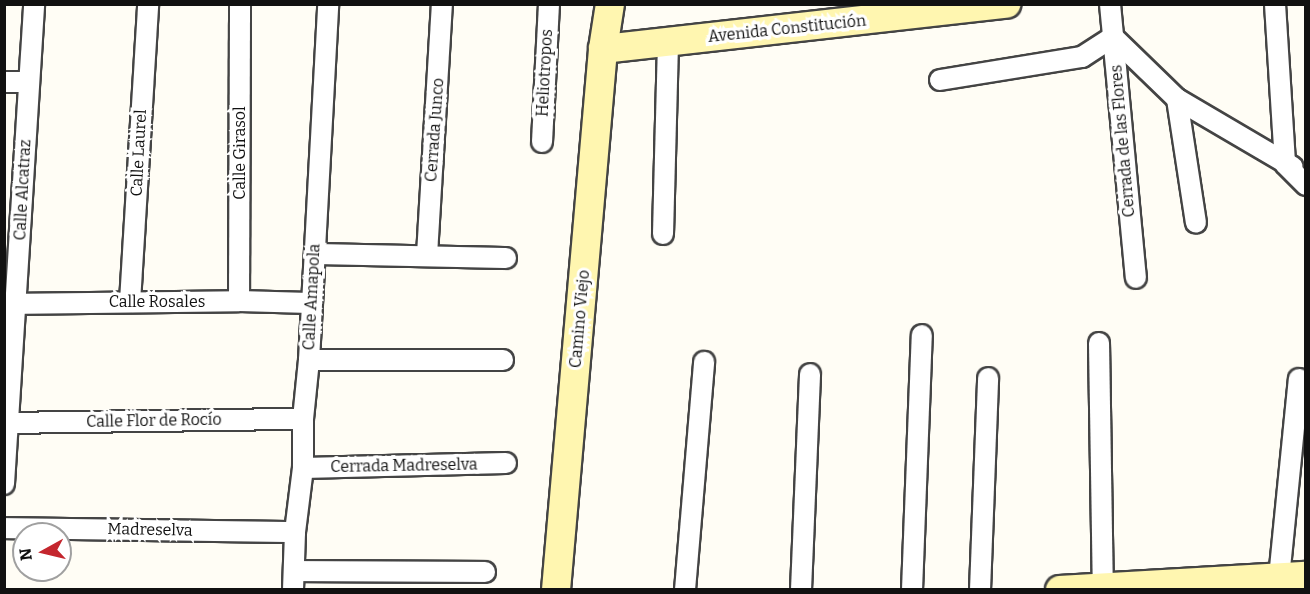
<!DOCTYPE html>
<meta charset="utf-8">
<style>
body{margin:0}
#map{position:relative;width:1310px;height:594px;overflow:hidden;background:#fffdf5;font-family:Bitter,serif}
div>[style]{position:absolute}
.roads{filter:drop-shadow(2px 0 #444) drop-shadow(-2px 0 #444) drop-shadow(0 2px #444) drop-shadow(0 -2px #444)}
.minor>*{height:20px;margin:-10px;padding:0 10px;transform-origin:10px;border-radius:10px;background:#fff}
.secondary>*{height:28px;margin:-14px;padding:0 14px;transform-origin:14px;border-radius:14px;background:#fff6b0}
span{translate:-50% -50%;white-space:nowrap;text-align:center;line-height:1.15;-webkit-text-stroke:6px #fff;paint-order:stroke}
.street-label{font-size:16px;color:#111}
.frame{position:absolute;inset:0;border:6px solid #111;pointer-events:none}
.north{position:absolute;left:12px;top:522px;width:60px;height:60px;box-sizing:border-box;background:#fff;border:2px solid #a0a0a0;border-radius:50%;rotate:262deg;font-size:16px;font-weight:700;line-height:24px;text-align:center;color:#111}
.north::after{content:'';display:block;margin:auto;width:21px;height:27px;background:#c4262e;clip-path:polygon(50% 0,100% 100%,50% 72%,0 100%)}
</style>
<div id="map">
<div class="roads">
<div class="minor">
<div style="left:1110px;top:4px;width:275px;rotate:84.6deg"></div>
<div style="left:1275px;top:4px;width:160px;rotate:86.4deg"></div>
<div style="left:1285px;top:164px;width:30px;rotate:45deg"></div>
<div style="left:940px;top:80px;width:144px;rotate:-9.2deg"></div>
<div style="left:1082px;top:57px;width:37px;rotate:-33deg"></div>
<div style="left:1113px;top:37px;width:89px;rotate:44.1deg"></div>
<div style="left:1177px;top:99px;width:125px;rotate:81.3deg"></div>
<div style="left:4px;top:82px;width:24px"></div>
<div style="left:1177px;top:99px;width:134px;rotate:30.4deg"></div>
<div style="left:542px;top:142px;width:138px;rotate:-87.1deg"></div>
<div style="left:663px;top:234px;width:192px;rotate:-88.5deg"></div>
<div style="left:315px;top:254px;width:191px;rotate:1.2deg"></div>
<div style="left:427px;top:255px;width:251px;rotate:-86.6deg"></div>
<div style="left:239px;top:301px;width:297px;rotate:-89.8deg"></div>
<div style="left:130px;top:302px;width:299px;rotate:-86.5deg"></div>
<div style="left:4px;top:304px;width:235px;rotate:-0.7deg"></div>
<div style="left:239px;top:301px;width:71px;rotate:1.6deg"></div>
<div style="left:1099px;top:343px;width:247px;rotate:89.1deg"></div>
<div style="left:309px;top:360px;width:194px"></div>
<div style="left:4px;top:423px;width:299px;rotate:-0.8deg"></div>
<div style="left:303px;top:468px;width:203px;rotate:-1.4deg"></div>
<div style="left:4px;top:484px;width:481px;rotate:-86.4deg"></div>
<div style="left:4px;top:528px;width:291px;rotate:0.8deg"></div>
<div style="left:294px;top:571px;width:191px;rotate:0.3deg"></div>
<div style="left:1279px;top:578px;width:200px;rotate:-84.3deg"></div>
<div style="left:293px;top:590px;width:58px;rotate:-88deg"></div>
<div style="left:295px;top:532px;width:64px;rotate:-82.9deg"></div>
<div style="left:303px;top:468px;width:49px;rotate:-90deg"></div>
<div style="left:303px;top:419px;width:59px;rotate:-84.2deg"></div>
<div style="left:309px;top:360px;width:357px;rotate:-86.9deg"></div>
<div style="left:685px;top:590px;width:229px;rotate:-85.2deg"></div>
<div style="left:801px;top:590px;width:216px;rotate:-87.6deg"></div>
<div style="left:912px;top:590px;width:255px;rotate:-87.8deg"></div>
<div style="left:980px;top:590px;width:212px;rotate:-87.8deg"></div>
</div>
<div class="secondary">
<div style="left:603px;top:49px;width:406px;rotate:-6.4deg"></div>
<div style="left:556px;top:590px;width:543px;rotate:-85.03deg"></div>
<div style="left:603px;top:49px;width:46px;rotate:-81.2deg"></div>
<div style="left:1060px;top:590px;width:246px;rotate:-3.3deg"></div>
</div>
</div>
<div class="street-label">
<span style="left:787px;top:29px;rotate:-6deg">Avenida Constitución</span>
<span style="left:545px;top:73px;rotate:-87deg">Heliotropos</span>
<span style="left:435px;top:130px;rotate:-86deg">Cerrada Junco</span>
<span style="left:1123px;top:141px;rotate:-95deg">Cerrada de las Flores</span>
<span style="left:139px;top:153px;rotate:-87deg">Calle Laurel</span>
<span style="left:240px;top:153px;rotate:-90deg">Calle Girasol</span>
<span style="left:23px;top:190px;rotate:-87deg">Calle Alcatraz</span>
<span style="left:312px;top:297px;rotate:-87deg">Calle Amapola</span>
<span style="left:157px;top:302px">Calle Rosales</span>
<span style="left:580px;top:319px;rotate:-85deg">Camino Viejo</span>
<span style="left:154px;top:421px;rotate:-1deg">Calle Flor de Rocío</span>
<span style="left:404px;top:466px;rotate:-1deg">Cerrada Madreselva</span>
<span style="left:150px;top:530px;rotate:1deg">Madreselva</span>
</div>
<div class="frame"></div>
<div class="north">N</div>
</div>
